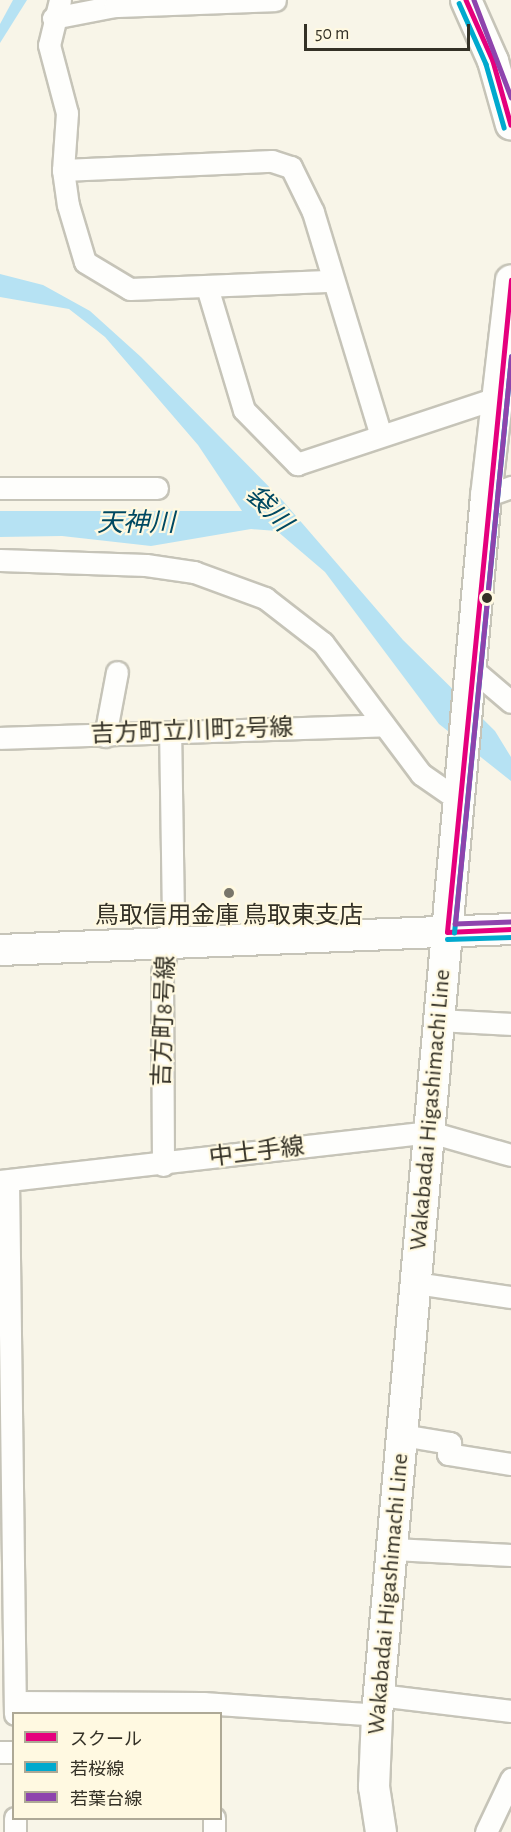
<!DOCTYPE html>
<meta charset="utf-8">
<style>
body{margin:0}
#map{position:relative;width:511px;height:1832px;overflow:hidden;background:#f8f5e8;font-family:"Alegreya Sans","Noto Sans JP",sans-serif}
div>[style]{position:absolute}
.water>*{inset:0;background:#b6e2f3}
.roads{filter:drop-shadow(2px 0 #c6c4b8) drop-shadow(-2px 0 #c6c4b8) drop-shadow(0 2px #c6c4b8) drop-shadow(0 -2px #c6c4b8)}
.street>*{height:21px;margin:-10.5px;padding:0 10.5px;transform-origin:10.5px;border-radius:10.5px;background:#fefefc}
.secondary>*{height:30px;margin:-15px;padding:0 15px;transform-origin:15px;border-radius:15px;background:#fefefc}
.bus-1>*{height:4.5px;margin:-2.25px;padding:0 2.25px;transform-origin:2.25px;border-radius:2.25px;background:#e5007d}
.bus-2>*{height:4.5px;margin:-2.25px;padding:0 2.25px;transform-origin:2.25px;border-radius:2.25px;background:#00a9ce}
.bus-3>*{height:4.5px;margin:-2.25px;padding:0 2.25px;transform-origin:2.25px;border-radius:2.25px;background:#8e44ad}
.dots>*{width:16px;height:16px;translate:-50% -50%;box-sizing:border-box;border:3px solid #fff9e1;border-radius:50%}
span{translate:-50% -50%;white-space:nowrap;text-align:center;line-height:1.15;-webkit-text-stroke:4.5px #fff9e1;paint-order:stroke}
.street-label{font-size:24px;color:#343126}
.poi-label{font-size:24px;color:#343126}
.water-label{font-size:26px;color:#004962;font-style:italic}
.legend{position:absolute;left:12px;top:1712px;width:210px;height:108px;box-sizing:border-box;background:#fff9e1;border:2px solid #aea996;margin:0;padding:8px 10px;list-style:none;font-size:18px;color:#343126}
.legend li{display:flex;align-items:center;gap:12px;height:30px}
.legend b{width:30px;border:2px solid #aea996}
.scale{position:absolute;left:304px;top:24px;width:166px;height:27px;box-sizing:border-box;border:3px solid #343126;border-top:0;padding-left:8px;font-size:18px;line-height:21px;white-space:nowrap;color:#343126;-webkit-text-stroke:4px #fff9e1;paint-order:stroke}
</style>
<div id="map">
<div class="water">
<div style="clip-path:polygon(13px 0,27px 0,0 43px,0 24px)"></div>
<div style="clip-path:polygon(0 274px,43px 285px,90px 311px,141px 357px,283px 501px,403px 640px,495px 731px,511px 757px,511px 781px,439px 724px,325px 572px,277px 531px,251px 529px,151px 546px,62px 536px,0 537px,0 511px,242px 511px,198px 445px,105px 337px,69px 309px,0 297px)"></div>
</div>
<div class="roads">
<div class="street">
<div style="left:60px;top:0;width:46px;rotate:103.7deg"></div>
<div style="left:49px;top:45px;width:70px;rotate:75.2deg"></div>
<div style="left:67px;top:113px;width:57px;rotate:94deg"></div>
<div style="left:63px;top:170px;width:35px;rotate:82deg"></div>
<div style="left:68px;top:205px;width:59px;rotate:73.4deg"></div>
<div style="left:85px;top:262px;width:52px;rotate:31deg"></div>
<div style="left:130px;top:289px;width:203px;rotate:-2.3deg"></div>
<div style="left:53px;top:18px;width:63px;rotate:-11deg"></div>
<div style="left:115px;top:6px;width:160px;rotate:-2.1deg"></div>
<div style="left:63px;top:170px;width:209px;rotate:-2.5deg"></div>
<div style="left:272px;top:161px;width:20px;rotate:18deg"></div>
<div style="left:291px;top:167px;width:50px;rotate:63.9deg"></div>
<div style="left:313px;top:212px;width:230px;rotate:73.1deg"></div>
<div style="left:207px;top:287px;width:128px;rotate:73.3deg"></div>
<div style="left:244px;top:410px;width:76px;rotate:45.5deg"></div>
<div style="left:297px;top:464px;width:210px;rotate:-18.3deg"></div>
<div style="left:0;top:488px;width:157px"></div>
<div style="left:486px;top:496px;width:27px;rotate:-20deg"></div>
<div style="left:0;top:560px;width:146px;rotate:2deg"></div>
<div style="left:146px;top:565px;width:49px;rotate:8.3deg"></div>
<div style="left:194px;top:572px;width:76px;rotate:20.1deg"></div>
<div style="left:265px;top:598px;width:73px;rotate:37.8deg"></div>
<div style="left:323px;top:643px;width:164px;rotate:53.2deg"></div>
<div style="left:421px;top:774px;width:47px;rotate:34.7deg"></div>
<div style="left:471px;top:668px;width:52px;rotate:40.4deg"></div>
<div style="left:105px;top:736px;width:65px;rotate:-79.4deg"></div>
<div style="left:0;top:738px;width:384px;rotate:-1.9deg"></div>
<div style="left:439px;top:1020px;width:72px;rotate:3.2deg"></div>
<div style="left:163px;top:1165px;width:192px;rotate:-90.3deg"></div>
<div style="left:162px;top:973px;width:57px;rotate:-78.9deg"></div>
<div style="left:173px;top:917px;width:182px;rotate:-90.9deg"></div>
<div style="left:0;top:1181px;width:433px;rotate:-6.5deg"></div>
<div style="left:430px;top:1132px;width:84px;rotate:15.9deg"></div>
<div style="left:8px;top:1181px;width:533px;rotate:89.25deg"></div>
<div style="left:415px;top:1283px;width:97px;rotate:8.3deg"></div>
<div style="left:402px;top:1435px;width:49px;rotate:9.5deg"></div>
<div style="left:450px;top:1443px;width:11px;rotate:100deg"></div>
<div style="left:448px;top:1454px;width:64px;rotate:9deg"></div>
<div style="left:393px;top:1549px;width:118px;rotate:2.9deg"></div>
<div style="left:379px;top:1695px;width:133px;rotate:6.9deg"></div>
<div style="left:15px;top:1702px;width:188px;rotate:0.3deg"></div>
<div style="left:203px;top:1703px;width:174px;rotate:3.9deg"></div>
<div style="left:0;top:1752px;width:14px"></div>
<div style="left:15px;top:1818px;width:14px;rotate:90deg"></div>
<div style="left:214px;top:1818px;width:14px;rotate:90deg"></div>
<div style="left:486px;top:1832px;width:59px;rotate:-64.7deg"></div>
</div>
<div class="secondary">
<div style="left:466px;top:0;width:67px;rotate:66.1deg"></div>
<div style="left:493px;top:61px;width:66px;rotate:74.3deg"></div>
<div style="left:0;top:950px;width:511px;rotate:-2.35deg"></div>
<div style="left:381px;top:1832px;width:46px;rotate:-98.8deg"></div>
<div style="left:374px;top:1787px;width:72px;rotate:-87.6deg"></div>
<div style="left:377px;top:1715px;width:1224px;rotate:-84.89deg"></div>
<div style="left:486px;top:496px;width:217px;rotate:-83.4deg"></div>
</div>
</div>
<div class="bus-1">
<div style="left:466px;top:0;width:67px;rotate:66.1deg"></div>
<div style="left:493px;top:61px;width:66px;rotate:74.3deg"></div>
<div style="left:447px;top:932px;width:655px;rotate:-84.39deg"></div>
<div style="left:447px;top:932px;width:64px;rotate:-2.7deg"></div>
</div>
<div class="bus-2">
<div style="left:459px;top:3px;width:67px;rotate:66.1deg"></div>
<div style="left:486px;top:64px;width:66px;rotate:74.1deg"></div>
<div style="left:454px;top:933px;width:579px;rotate:-84.35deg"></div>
<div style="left:447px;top:939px;width:64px;rotate:-1.8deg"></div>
</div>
<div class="bus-3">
<div style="left:474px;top:0;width:104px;rotate:69.1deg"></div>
<div style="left:511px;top:922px;width:56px;rotate:178deg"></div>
<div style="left:455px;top:924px;width:570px;rotate:-84.36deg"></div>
</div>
<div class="dots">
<div style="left:487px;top:598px;background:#343126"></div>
<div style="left:229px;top:893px;background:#79766a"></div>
</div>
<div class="street-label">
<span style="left:192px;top:732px;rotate:-2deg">吉方町立川町2号線</span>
<span style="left:165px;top:1021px;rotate:-88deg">吉方町8号線</span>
<span style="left:431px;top:1110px;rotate:-85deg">Wakabadai Higashimachi Line</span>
<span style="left:257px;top:1153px;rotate:-7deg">中土手線</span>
<span style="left:389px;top:1594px;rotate:-85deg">Wakabadai Higashimachi Line</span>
</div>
<div class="poi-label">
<span style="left:229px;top:917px">鳥取信用金庫 鳥取東支店</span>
</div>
<div class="water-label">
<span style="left:268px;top:509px;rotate:46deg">袋川</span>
<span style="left:136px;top:524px">天神川</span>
</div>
<ul class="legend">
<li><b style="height:8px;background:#e5007d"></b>スクール</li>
<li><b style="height:8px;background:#00a9ce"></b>若桜線</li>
<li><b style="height:8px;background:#8e44ad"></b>若葉台線</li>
</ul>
<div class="scale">50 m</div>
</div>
